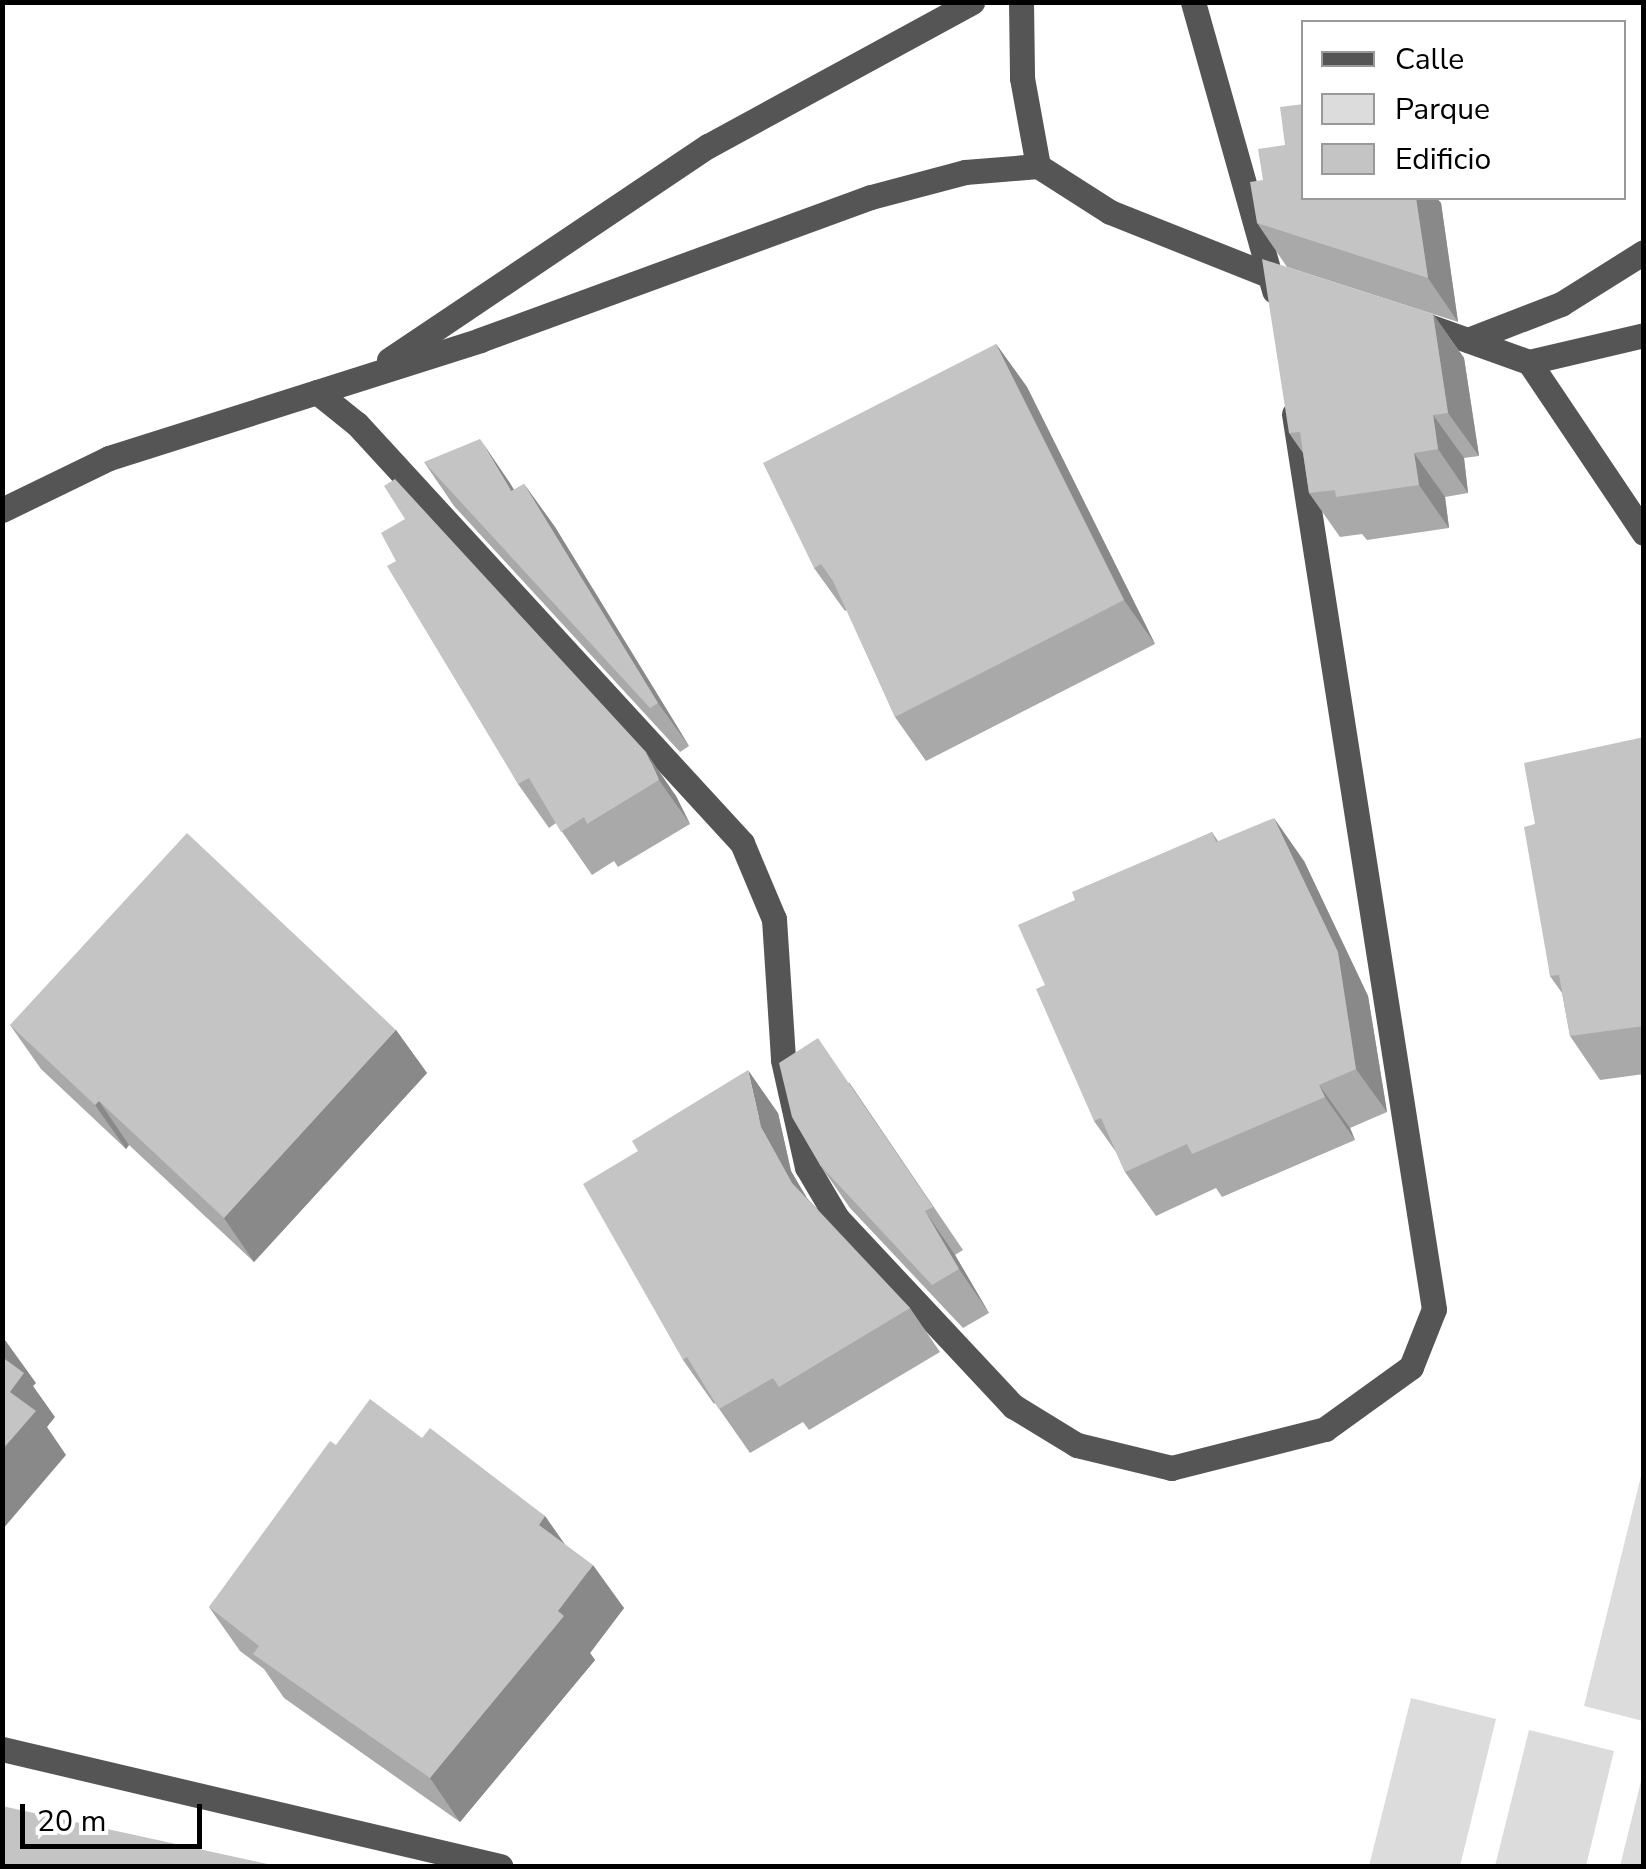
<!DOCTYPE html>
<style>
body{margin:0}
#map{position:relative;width:1646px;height:1869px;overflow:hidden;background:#fff;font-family:"Nunito Sans",sans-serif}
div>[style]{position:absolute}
.green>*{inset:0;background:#dcdcdc}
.minor>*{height:25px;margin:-12.5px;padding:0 12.5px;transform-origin:12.5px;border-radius:12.5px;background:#555}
.wall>*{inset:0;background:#a9a9a9}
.shaded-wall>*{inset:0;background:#898989}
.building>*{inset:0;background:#c4c4c4}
span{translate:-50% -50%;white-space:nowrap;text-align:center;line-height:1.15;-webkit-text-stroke:10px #fff;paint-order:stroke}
.frame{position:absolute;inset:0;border:5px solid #000;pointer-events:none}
.legend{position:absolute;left:1301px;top:20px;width:325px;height:180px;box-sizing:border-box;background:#fff;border:2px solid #999;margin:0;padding:12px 18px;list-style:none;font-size:30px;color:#000}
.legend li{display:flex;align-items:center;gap:20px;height:50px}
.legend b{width:50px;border:2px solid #999}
.scale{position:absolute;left:20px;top:1804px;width:182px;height:45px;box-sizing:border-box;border:5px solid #000;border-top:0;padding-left:12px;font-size:30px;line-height:35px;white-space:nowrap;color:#000;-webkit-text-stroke:8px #fff;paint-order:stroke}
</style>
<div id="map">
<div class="green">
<div style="clip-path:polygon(1643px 1468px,1644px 1721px,1643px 1721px,1584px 1706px)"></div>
<div style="clip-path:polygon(1411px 1698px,1496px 1719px,1460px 1866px,1369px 1866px)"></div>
<div style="clip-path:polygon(1529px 1730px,1614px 1751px,1586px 1866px,1495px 1866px)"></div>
<div style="clip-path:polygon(1643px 1773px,1643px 1866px,1620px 1866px)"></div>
</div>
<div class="minor">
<div style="left:1021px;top:2px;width:76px;rotate:89.2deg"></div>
<div style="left:1022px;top:78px;width:89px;rotate:79.7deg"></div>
<div style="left:1193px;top:2px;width:300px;rotate:74.3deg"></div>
<div style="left:1417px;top:322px;width:119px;rotate:19.7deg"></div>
<div style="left:1529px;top:362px;width:206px;rotate:56.1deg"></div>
<div style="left:1468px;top:340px;width:100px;rotate:-21.2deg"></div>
<div style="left:1561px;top:304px;width:98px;rotate:-32.1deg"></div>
<div style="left:389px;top:360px;width:384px;rotate:-33.9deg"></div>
<div style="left:708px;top:146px;width:301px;rotate:-28.6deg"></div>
<div style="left:1529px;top:362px;width:118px;rotate:-13.2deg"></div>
<div style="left:317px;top:392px;width:51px;rotate:38.7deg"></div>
<div style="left:357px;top:424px;width:569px;rotate:47.42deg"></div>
<div style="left:742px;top:843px;width:82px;rotate:67.2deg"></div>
<div style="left:774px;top:919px;width:141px;rotate:86.3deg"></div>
<div style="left:783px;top:1060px;width:110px;rotate:77.4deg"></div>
<div style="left:807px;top:1167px;width:59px;rotate:59.5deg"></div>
<div style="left:837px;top:1218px;width:258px;rotate:46.9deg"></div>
<div style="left:1013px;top:1406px;width:75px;rotate:31.4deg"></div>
<div style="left:1077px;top:1445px;width:97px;rotate:13.7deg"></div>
<div style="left:1171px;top:1468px;width:159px;rotate:-14.2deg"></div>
<div style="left:1325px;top:1429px;width:106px;rotate:-35.8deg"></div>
<div style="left:1411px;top:1367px;width:62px;rotate:-68.4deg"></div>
<div style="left:1434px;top:1309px;width:906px;rotate:-98.89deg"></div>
<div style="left:2px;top:510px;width:119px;rotate:-25.9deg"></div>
<div style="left:109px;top:458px;width:389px;rotate:-17.6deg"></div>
<div style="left:480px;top:340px;width:416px;rotate:-20.1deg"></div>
<div style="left:871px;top:197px;width:97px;rotate:-14.9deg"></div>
<div style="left:965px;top:172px;width:73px;rotate:-4.7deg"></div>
<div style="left:1038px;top:166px;width:85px;rotate:32.6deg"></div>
<div style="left:1110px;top:212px;width:186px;rotate:21.7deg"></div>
<div style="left:2px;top:1749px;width:512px;rotate:13.22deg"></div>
</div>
<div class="wall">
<div style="clip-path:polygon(1263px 180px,1441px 203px,1458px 322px,1287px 267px,1257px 223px)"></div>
<div style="clip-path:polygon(1433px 314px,1464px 358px,1479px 456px,1464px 458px,1468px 493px,1445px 497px,1449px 528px,1367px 540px,1362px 534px,1340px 537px,1309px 493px,1303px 453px,1289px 433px)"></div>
<div style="clip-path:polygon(996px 344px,1027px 387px,1155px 644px,926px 761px,895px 717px,847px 610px,845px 611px,814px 568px)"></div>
<div style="clip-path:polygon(424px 462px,514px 490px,524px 484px,555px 527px,689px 746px,680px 752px,454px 506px)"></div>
<div style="clip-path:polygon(405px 519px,676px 796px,690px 824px,618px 867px,614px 861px,592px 875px,556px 823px,549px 828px,518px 784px,396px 561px)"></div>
<div style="clip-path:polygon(1644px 737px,1644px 1074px,1600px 1080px,1570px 1036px,1562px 993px,1550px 976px,1535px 824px)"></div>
<div style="clip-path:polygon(1212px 832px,1218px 841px,1304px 861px,1368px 996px,1387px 1112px,1350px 1128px,1355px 1140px,1222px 1197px,1216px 1188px,1156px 1216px,1125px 1172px,1116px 1152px,1094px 1121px,1075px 900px)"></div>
<div style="clip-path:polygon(10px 1025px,396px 1030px,427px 1073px,254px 1262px,129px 1145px,126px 1149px,41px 1069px)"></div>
<div style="clip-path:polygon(849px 1082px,963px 1250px,955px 1255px,989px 1313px,963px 1328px,850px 1208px,820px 1165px)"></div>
<div style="clip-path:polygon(778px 1113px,791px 1171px,807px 1198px,910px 1308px,940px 1352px,809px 1430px,803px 1422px,750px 1453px,715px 1403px,714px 1404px,683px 1360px,638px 1151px)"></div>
<div style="clip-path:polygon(422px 1438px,545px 1516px,563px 1543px,624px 1608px,590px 1653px,595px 1660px,460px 1822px,284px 1698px,264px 1669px,240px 1651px,209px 1607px,336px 1445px)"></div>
</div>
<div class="shaded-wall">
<div style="clip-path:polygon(1416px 198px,1437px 198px,1441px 203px,1458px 322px,1428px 278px)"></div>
<div style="clip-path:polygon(1433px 314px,1464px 358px,1479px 456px,1448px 413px)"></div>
<div style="clip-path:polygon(996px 344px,1027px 387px,1155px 644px,1124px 600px)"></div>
<div style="clip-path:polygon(1433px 415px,1464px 458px,1468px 493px,1438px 449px)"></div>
<div style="clip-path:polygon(480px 439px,510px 483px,542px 535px,511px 491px)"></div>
<div style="clip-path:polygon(1414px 453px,1445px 497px,1449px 528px,1419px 485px)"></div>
<div style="clip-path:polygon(524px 484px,555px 527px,689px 746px,658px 703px)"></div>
<div style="clip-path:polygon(646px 752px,676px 796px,690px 824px,659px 780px)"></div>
<div style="clip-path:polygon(1274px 818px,1304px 861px,1368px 996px,1387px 1112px,1356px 1069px)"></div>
<div style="clip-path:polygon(396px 1030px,427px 1073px,254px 1262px,224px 1218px)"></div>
<div style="clip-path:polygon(748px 1070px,778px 1113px,791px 1171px,823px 1226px,792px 1183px,761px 1127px)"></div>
<div style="clip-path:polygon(1319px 1085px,1350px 1128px,1355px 1140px,1325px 1097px)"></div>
<div style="clip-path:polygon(99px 1101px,129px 1145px,126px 1149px,95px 1105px)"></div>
<div style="clip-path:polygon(925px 1211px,955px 1255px,989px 1313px,959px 1269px)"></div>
<div style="clip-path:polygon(5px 1340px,36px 1383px,33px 1386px,55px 1417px,47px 1427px,66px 1455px,2px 1530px,2px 1450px,10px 1392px,2px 1361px,2px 1343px)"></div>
<div style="clip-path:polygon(545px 1516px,576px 1560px,539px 1525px)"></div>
<div style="clip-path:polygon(593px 1565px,624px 1608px,590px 1653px,595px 1660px,460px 1822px,430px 1778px)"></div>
</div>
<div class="building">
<div style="clip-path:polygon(1304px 104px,1304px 198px,1416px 198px,1428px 278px,1257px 223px,1250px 182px,1263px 180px,1258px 149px,1285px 145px,1280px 107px)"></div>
<div style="clip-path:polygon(1262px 259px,1433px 314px,1448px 413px,1433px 415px,1438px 449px,1414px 453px,1419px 485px,1336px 497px,1335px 490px,1309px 493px,1300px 432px,1289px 433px)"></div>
<div style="clip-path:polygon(996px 344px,1124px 600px,895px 717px,833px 581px,821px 564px,814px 568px,763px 463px)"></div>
<div style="clip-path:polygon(480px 439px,511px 491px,524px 484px,658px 703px,650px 708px,424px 462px)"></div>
<div style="clip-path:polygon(395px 479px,646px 752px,659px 780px,587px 824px,584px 817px,561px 832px,529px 778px,518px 784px,387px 566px,396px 561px,381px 533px,405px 519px,384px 486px)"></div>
<div style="clip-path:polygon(1644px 737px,1644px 1026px,1570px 1036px,1559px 975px,1550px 976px,1524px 827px,1535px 824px,1524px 763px)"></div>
<div style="clip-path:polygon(1274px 818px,1338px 952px,1356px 1069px,1319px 1085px,1325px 1097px,1192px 1154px,1187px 1144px,1125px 1172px,1101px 1118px,1094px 1121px,1036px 989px,1045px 985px,1018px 925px,1075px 900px,1072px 892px,1212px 832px,1216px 842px)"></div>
<div style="clip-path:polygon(187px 833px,396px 1030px,224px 1218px,99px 1101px,95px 1105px,10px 1025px)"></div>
<div style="clip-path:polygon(818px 1038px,933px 1207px,925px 1211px,959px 1269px,932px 1285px,820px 1165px,792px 1117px,779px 1063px)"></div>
<div style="clip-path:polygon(748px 1070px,761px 1127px,792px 1183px,910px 1308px,779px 1387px,773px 1378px,719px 1409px,687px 1357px,683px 1360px,583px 1184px,638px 1151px,632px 1141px)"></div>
<div style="clip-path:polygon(2px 1357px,24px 1373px,10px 1392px,36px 1411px,2px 1450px)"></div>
<div style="clip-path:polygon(370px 1399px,422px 1438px,430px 1428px,545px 1516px,539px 1525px,593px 1565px,558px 1611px,564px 1616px,430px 1778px,253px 1654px,259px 1646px,209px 1607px,330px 1441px,336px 1445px)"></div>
<div style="clip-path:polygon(2px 1806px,277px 1866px,2px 1866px)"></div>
</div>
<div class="frame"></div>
<ul class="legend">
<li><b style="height:12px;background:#555"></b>Calle</li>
<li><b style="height:28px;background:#dcdcdc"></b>Parque</li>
<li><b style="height:28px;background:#c4c4c4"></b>Edificio</li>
</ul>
<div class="scale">20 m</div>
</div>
